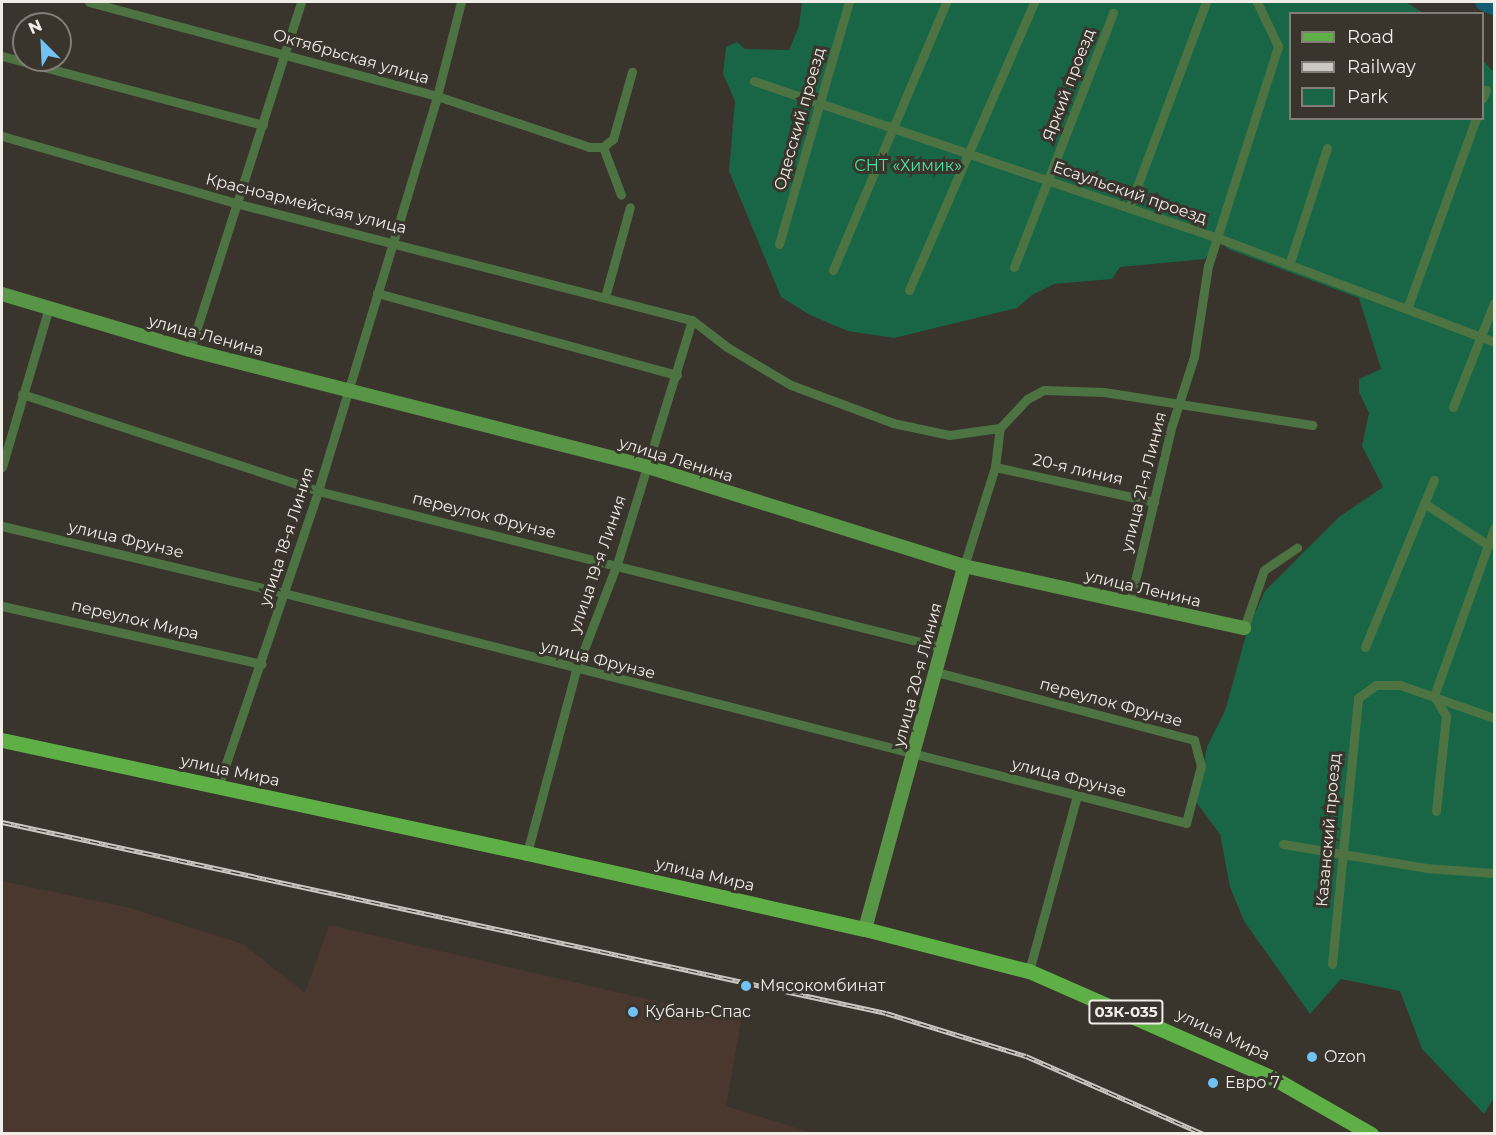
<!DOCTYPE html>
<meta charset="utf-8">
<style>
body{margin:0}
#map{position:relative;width:1496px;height:1135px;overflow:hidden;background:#39342c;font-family:Montserrat,sans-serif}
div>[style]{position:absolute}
.industrial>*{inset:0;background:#4a382f}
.green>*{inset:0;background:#186646}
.river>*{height:18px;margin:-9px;padding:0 9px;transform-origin:9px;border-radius:9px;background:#135c74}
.street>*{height:9px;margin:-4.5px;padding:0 4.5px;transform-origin:4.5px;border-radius:4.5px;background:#4d7343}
.secondary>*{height:14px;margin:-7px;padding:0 7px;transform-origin:7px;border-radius:7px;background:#589546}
.primary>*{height:15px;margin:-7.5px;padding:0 7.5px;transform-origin:7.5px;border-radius:7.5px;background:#5faf47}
.rail>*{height:5px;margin-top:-2.5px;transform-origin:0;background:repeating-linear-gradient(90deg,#39342c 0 9px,#cbc8c1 0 18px);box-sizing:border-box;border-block:2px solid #cbc8c1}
.dots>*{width:16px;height:16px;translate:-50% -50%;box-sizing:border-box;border:3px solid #39342c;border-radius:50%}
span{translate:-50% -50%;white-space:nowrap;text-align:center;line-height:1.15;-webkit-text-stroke:6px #39342c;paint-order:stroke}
.shield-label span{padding:2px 4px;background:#39342c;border:2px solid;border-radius:4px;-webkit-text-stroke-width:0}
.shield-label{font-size:15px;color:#f0ede7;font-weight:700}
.street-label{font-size:16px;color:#f0ede7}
.park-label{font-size:16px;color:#49e3a2}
.poi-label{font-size:16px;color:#f0ede7}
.left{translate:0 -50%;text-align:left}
.frame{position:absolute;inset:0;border:3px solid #f0ede7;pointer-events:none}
.legend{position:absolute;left:1289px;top:12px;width:195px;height:108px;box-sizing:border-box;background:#39342c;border:2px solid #827e77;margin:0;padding:8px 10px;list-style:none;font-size:18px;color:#f0ede7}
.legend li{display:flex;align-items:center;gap:12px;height:30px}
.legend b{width:30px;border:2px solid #827e77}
.north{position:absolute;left:12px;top:12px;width:60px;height:60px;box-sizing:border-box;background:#39342c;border:2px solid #827e77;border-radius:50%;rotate:336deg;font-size:16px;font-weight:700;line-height:24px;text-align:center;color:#f0ede7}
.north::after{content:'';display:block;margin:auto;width:21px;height:27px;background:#72c1f5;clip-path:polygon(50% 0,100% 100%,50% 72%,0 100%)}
</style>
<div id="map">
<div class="industrial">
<div style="clip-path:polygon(2px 881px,130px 908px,243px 944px,305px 993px,329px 925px,741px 1021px,726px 1106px,812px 1133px,2px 1133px)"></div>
</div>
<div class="green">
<div style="clip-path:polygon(802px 2px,1406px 2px,1423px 13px,1290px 14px,1290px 118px,1482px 118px,1483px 61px,1494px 72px,1494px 1098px,1484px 1114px,1422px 1049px,1400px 991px,1341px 979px,1310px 1014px,1244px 921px,1230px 887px,1220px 834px,1196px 802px,1207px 747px,1225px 711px,1248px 628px,1265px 591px,1339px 517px,1383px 487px,1362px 446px,1369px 413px,1359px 392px,1359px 379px,1381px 369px,1359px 298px,1228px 249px,1218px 238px,1205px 259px,1120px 267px,1112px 279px,1054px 284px,1032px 295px,1017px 308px,894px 338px,848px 331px,810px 315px,781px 297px,729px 171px,735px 101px,723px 74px,726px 47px,737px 42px,745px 49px,789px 50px,799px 26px)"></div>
</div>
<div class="river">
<div style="left:1484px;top:2px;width:11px;rotate:22deg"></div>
</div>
<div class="street">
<div style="left:89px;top:2px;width:360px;rotate:15.1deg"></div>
<div style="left:437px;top:96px;width:160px;rotate:18.5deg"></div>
<div style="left:589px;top:147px;width:14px"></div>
<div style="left:603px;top:147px;width:13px;rotate:-39deg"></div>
<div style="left:613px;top:139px;width:70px;rotate:-74.2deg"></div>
<div style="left:2px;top:56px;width:270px;rotate:14.8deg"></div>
<div style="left:754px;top:81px;width:490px;rotate:18.7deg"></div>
<div style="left:1218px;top:238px;width:295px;rotate:20.6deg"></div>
<div style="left:1482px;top:89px;width:4px;rotate:14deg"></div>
<div style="left:1486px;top:90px;width:10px;rotate:114deg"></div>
<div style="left:2px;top:136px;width:247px;rotate:16deg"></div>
<div style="left:239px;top:204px;width:468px;rotate:14.4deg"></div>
<div style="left:692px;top:320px;width:44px;rotate:37.6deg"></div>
<div style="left:727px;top:347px;width:74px;rotate:30.7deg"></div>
<div style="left:791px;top:385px;width:109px;rotate:20.4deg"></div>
<div style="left:893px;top:423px;width:57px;rotate:12.1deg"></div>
<div style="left:949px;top:435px;width:51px;rotate:-7.8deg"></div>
<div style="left:1000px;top:428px;width:40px;rotate:-47deg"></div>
<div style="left:1027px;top:399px;width:19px;rotate:-28deg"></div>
<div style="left:1044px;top:390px;width:60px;rotate:1.9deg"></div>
<div style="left:1104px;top:392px;width:211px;rotate:9deg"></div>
<div style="left:603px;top:147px;width:51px;rotate:69.4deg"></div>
<div style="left:1129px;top:208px;width:220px;rotate:-69.5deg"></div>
<div style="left:779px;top:244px;width:252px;rotate:-73.9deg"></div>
<div style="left:1289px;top:265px;width:123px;rotate:-72deg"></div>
<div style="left:1014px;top:267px;width:273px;rotate:-68.7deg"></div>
<div style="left:833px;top:270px;width:291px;rotate:-67.1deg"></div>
<div style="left:909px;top:290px;width:314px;rotate:-66.5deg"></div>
<div style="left:377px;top:293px;width:311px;rotate:15.3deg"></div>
<div style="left:605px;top:297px;width:93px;rotate:-74.5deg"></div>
<div style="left:1407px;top:309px;width:203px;rotate:-70.1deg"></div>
<div style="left:190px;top:350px;width:365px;rotate:-72.3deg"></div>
<div style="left:22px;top:394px;width:311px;rotate:18.1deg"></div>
<div style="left:318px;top:491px;width:645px;rotate:14.08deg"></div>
<div style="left:1453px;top:407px;width:112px;rotate:-68.5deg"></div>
<div style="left:2px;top:467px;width:167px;rotate:-73.6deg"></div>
<div style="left:995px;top:467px;width:163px;rotate:12.4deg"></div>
<div style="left:1424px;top:503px;width:77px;rotate:33.3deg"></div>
<div style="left:2px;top:526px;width:290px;rotate:13.4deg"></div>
<div style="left:284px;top:593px;width:931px;rotate:14.3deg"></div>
<div style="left:1186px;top:823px;width:59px;rotate:-75.3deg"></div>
<div style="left:1201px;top:766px;width:27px;rotate:-105deg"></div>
<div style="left:1194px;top:740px;width:266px;rotate:-165.2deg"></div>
<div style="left:964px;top:566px;width:104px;rotate:-72.6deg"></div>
<div style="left:995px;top:467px;width:39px;rotate:-83deg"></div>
<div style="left:1130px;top:602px;width:182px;rotate:-76.7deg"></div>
<div style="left:1172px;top:425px;width:71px;rotate:-72.1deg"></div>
<div style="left:1194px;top:357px;width:92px;rotate:-81.3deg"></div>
<div style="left:1208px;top:266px;width:231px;rotate:-72.3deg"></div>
<div style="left:1278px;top:46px;width:49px;rotate:-115.5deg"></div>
<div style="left:2px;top:606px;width:266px;rotate:12.6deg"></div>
<div style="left:1244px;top:628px;width:61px;rotate:-71deg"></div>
<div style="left:1264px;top:570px;width:40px;rotate:-34deg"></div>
<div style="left:1365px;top:647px;width:181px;rotate:-67.6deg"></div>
<div style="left:218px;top:787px;width:312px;rotate:-71.3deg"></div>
<div style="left:318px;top:491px;width:413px;rotate:-73.2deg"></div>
<div style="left:437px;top:96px;width:97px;rotate:-75.7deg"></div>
<div style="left:1436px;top:811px;width:96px;rotate:-84deg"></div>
<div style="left:1446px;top:716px;width:23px;rotate:-121deg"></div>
<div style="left:1434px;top:696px;width:178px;rotate:-70.3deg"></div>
<div style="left:1283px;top:844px;width:145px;rotate:9.5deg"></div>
<div style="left:1426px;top:868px;width:68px;rotate:4.2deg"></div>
<div style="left:527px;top:853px;width:189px;rotate:-75deg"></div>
<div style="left:576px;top:670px;width:114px;rotate:-68.9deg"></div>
<div style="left:617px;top:564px;width:255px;rotate:-72.9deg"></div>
<div style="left:1332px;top:964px;width:267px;rotate:-84.4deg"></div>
<div style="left:1358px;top:698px;width:22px;rotate:-36deg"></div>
<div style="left:1376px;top:685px;width:24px"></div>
<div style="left:1400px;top:685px;width:100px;rotate:19.3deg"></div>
<div style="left:1029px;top:971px;width:181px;rotate:-74.7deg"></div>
</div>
<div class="secondary">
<div style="left:2px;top:294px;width:196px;rotate:16.6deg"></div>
<div style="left:190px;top:350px;width:473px;rotate:14.3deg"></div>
<div style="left:648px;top:467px;width:331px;rotate:17.4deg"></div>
<div style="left:964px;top:566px;width:287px;rotate:12.5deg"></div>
<div style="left:865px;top:929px;width:376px;rotate:-74.7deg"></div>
</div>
<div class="primary">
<div style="left:2px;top:740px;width:537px;rotate:12.15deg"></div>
<div style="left:527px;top:853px;width:346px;rotate:12.7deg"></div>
<div style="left:865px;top:929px;width:169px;rotate:14.4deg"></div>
<div style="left:1029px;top:971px;width:269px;rotate:23.7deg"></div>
<div style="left:1275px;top:1079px;width:111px;rotate:29.8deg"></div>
</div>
<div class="rail">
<div style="left:2px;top:822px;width:904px;rotate:12.19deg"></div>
<div style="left:886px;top:1013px;width:146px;rotate:17.1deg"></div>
<div style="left:1026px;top:1056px;width:194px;rotate:23.7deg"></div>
</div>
<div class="dots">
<div style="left:746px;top:986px;background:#72c1f5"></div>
<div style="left:633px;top:1012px;background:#72c1f5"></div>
<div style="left:1312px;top:1057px;background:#72c1f5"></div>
<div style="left:1213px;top:1083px;background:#72c1f5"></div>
</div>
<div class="shield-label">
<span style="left:1126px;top:1012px">03К-035</span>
</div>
<div class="street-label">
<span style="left:351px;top:57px;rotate:16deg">Октябрьская улица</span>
<span style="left:1069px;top:85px;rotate:-69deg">Яркий проезд</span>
<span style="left:800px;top:119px;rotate:-74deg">Одесский проезд</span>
<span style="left:1130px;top:193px;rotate:19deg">Есаульский проезд</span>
<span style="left:306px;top:204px;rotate:14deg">Красноармейская улица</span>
<span style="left:206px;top:336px;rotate:15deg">улица Ленина</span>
<span style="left:676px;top:460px;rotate:17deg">улица Ленина</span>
<span style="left:1078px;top:470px;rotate:13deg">20-я линия</span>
<span style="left:1144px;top:482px;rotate:-76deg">улица 21-я Линия</span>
<span style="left:484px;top:516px;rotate:14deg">переулок Фрунзе</span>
<span style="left:287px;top:537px;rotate:-72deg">улица 18-я Линия</span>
<span style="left:126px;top:540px;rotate:13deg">улица Фрунзе</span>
<span style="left:598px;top:564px;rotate:-71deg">улица 19-я Линия</span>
<span style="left:1143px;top:589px;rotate:13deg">улица Ленина</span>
<span style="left:135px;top:620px;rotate:13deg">переулок Мира</span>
<span style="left:598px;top:660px;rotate:14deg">улица Фрунзе</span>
<span style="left:918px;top:675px;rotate:-75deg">улица 20-я Линия</span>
<span style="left:1111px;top:703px;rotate:15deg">переулок Фрунзе</span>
<span style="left:230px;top:771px;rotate:12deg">улица Мира</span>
<span style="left:1069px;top:778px;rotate:14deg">улица Фрунзе</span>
<span style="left:1329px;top:830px;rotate:-85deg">Казанский проезд</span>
<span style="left:705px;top:875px;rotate:13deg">улица Мира</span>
<span style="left:1223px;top:1035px;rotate:25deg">улица Мира</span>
</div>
<div class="park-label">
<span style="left:908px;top:166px">СНТ «Химик»</span>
</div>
<div class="poi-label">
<span class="left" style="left:760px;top:986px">Мясокомбинат</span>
<span class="left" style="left:645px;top:1012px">Кубань-Спас</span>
<span class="left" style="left:1324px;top:1057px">Ozon</span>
<span class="left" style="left:1225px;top:1083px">Евро 7</span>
</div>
<div class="frame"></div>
<ul class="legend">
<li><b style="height:8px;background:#5faf47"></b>Road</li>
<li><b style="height:8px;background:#cbc8c1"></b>Railway</li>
<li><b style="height:16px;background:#186646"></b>Park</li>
</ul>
<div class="north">N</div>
</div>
